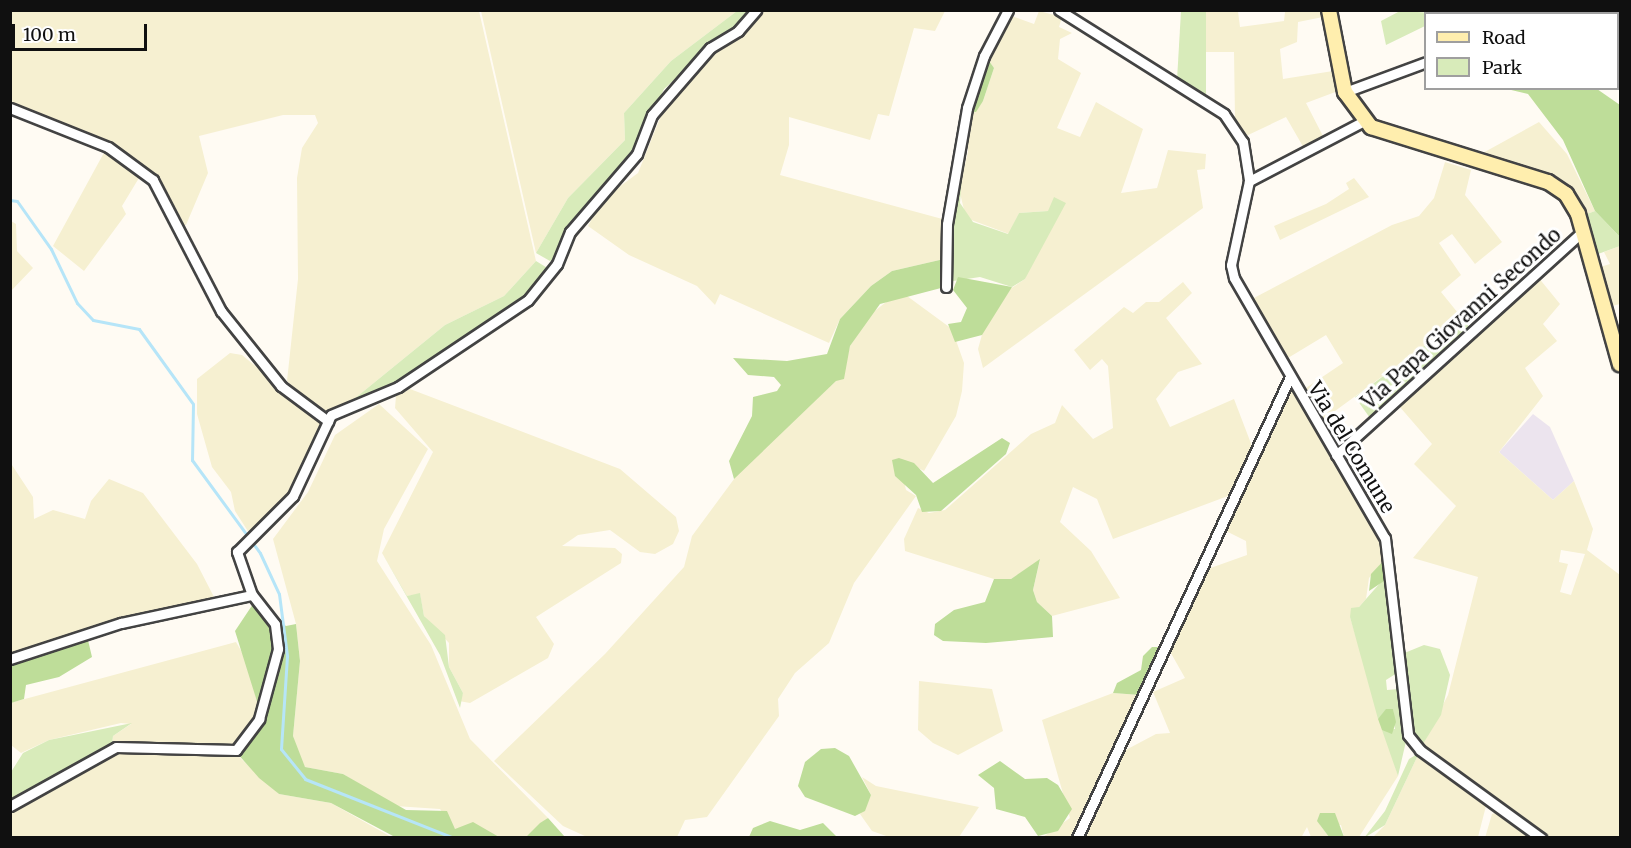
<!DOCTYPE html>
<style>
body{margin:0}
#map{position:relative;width:1631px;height:848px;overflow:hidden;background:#fffbf3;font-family:Merriweather,serif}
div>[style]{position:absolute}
.industrial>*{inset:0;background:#ece4ee}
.farmland>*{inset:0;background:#f6f0d1}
.green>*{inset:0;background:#d8ebba}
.forest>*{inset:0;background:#bedd99}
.stream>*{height:3px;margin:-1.5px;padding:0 1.5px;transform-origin:1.5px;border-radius:1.5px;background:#b6e5f8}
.roads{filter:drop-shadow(2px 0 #434343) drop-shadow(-2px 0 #434343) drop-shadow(0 2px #434343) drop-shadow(0 -2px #434343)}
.street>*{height:9px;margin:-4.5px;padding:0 4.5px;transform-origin:4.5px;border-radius:4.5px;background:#fff}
.secondary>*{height:14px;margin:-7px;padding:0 7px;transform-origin:7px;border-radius:7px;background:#ffeeae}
span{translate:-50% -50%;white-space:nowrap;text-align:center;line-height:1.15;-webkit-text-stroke:6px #fff;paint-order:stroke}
.street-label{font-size:20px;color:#101010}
.frame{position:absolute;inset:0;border:12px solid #101010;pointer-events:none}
.legend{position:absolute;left:1424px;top:12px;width:195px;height:78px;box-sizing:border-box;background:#fff;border:2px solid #9f9f9f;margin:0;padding:8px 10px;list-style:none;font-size:18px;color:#101010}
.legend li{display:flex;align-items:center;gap:12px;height:30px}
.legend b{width:30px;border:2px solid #9f9f9f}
.scale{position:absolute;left:12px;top:24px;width:135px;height:27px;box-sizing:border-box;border:3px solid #101010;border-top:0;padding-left:8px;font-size:18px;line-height:21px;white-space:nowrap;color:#101010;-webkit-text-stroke:4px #fff;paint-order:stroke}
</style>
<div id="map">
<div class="industrial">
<div style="clip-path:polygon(1533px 414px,1550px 427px,1574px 481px,1553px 500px,1499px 452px)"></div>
</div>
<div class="farmland">
<div style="clip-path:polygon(10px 11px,479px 11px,536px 261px,504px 296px,445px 325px,343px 408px,325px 411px,310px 406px,287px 381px,298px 279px,297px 178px,302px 148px,318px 123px,315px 115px,283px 115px,199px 136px,208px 173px,186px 225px,179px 226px,160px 185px,138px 160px,11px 102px)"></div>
<div style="clip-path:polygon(481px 11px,737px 11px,671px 61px,624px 113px,625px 140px,568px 198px,536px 253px)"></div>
<div style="clip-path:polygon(761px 11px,945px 11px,935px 31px,914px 28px,889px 116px,878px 114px,870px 140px,789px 117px,789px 145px,780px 175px,946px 220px,944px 259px,892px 271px,871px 286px,840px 319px,829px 343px,720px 294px,715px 305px,697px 286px,629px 255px,588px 226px,603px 199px,638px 173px,662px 113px,684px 82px)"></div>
<div style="clip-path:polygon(1039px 11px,1062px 17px,1059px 27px,1072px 33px,1060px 39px,1058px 59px,1081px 73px,1057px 128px,1080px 137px,1096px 102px,1143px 129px,1121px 193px,1157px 188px,1168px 150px,1206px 154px,1205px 169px,1197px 170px,1203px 208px,983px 368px,978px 349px,983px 331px,1010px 289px,1025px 279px,1048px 211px,1019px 213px,1009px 234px,966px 218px,959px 189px,968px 152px,968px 112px,983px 101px,994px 68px,987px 58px,1009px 15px,1034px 24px)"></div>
<div style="clip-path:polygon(1206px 11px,1238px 11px,1240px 27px,1284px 21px,1285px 12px,1322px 11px,1323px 17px,1298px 22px,1297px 42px,1280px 49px,1283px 79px,1333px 71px,1338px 91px,1306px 103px,1325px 140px,1305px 150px,1286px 117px,1246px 136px,1235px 118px,1234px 52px,1206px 52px)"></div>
<div style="clip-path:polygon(1480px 11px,1620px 11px,1620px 85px,1618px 14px)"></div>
<div style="clip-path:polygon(1539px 122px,1567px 154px,1595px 211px,1587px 214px,1566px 183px,1481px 154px)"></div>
<div style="clip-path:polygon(106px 149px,142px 173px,122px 206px,126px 214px,84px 271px,53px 246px)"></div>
<div style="clip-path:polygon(1445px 162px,1471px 170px,1465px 195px,1502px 242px,1475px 264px,1452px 234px,1439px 243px,1461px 275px,1441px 292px,1462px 318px,1320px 422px,1300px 392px,1343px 363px,1326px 335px,1283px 361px,1250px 300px,1392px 225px,1419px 216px,1434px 198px)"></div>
<div style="clip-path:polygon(1354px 178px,1369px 197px,1280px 240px,1274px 226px,1326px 204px,1349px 189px,1346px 183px)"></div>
<div style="clip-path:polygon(11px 221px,16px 224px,17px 251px,33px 268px,11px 291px,11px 306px)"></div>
<div style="clip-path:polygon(1620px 246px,1620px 304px,1612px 306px,1600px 267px,1610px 264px,1604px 252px)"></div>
<div style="clip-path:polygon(evenodd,1538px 277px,1560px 304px,1543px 324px,1557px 341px,1525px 368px,1543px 396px,1499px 452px,1553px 500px,1574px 481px,1593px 529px,1587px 550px,1620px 575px,1620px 837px,1545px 837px,1421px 747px,1448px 695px,1478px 577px,1413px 558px,1456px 506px,1414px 464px,1432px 444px,1399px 406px,1538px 277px,1561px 550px,1585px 554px,1571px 595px,1560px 592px,1568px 564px,1559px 562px,1561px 550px)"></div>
<div style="clip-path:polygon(1183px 282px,1192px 293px,1166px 318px,1202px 364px,1178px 372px,1156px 399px,1170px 427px,1234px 399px,1255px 454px,1236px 493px,1113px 539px,1097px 499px,1073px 487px,1060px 522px,1091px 551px,1120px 598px,1052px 616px,1037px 602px,1033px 590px,1040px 560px,1011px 579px,994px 579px,905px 551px,904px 539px,918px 508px,929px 513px,945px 510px,1031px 434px,1055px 423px,1062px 405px,1093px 439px,1113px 428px,1108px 366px,1102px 359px,1090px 370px,1074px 350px,1124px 307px,1133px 313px,1146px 302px,1159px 302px)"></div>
<div style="clip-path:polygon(907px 296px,952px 329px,964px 363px,962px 391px,956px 416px,924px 471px,899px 458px,906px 490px,916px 496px,854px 583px,829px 643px,795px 673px,778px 699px,779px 716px,707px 817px,685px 820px,677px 837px,587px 837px,563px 826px,494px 761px,605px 654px,684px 567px,692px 536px,737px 475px,843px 374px,850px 346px,872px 313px,890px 299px)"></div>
<div style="clip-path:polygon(230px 353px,242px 355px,323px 422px,292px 493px,251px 536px,235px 511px,231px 492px,212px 467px,197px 414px,197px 379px)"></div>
<div style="clip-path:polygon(1292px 386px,1382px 535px,1387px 557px,1369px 578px,1366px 599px,1350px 617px,1398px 776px,1359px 837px,1344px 837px,1341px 825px,1320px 825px,1329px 837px,1311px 837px,1307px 827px,1301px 838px,1080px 838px,1120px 753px,1156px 734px,1170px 733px,1153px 692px,1185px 678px,1168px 648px,1205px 570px,1247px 555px,1246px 541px,1224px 530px)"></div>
<div style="clip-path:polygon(410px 389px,620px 469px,676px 517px,679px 531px,673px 544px,655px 554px,640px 552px,610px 530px,578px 535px,562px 546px,615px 548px,622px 554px,621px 563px,536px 617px,554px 644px,548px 658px,470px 703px,459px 701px,463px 693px,449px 667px,449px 643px,424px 616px,420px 594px,407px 596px,382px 553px,433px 452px,395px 408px,396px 396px)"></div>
<div style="clip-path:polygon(379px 404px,428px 449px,384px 529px,377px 561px,431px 645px,470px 739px,548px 818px,526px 837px,499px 837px,477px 827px,455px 829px,440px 809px,395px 806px,343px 774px,305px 767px,298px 757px,293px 736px,300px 661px,296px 624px,273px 539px,308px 492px,335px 435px)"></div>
<div style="clip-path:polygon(10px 462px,33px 497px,34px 519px,53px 510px,85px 519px,91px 501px,109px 479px,143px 493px,197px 564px,214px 597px,11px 658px)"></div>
<div style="clip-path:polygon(236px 642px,250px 666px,260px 711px,232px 748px,112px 744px,113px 736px,131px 724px,121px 723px,49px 740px,21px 753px,11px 745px,10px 703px)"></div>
<div style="clip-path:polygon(919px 681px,992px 689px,1003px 731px,958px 755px,933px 743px,918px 730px)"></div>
<div style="clip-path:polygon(1113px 693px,1140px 695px,1073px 837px,1043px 837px,1070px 818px,1042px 720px)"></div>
<div style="clip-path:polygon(113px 751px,238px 756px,279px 794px,331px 803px,393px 838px,11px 838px,11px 809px)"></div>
<div style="clip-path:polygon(1419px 753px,1486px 806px,1478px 837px,1372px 838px,1385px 825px)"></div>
<div style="clip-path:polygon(862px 777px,876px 786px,979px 807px,959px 837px,889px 837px,872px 831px,860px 814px,871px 795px)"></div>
<div style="clip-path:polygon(1498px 812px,1537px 837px,1485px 838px,1492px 814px)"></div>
</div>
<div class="green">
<div style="clip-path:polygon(737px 11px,751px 11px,664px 89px,638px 145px,556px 258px,550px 261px,536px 253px,568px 198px,625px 140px,624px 113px,671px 61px)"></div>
<div style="clip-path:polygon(1181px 11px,1206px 11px,1206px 96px,1177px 80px)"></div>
<div style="clip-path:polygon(1400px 11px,1435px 13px,1426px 14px,1425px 26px,1386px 45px,1381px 21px)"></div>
<div style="clip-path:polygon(964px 150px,960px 203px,973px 222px,1008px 234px,1019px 213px,1048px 211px,1054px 197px,1066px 203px,1025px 279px,1012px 287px,980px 277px,953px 281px,951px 228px)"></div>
<div style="clip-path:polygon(1595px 211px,1620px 237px,1620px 246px,1598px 254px,1587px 214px)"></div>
<div style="clip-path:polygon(536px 261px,549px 269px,535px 290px,403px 382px,343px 408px,445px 325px,504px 296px)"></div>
<div style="clip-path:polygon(1462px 318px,1470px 328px,1370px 418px,1355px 397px)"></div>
<div style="clip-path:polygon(382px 553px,407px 596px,420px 593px,424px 616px,445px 635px,449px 667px,463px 693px,460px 708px,440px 655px)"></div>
<div style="clip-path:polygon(1388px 574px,1397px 673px,1386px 680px,1387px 690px,1399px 689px,1407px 737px,1398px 776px,1382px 730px,1395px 729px,1393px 709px,1378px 719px,1350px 617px,1351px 608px,1359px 607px)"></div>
<div style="clip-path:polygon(1424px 645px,1440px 649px,1450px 675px,1441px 715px,1421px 747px,1408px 717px,1402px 654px)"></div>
<div style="clip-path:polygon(132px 723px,113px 736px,112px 744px,11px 802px,11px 772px,23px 753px,49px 740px)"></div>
<div style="clip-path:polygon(1419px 753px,1385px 825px,1364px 838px,1385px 811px,1409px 759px)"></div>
</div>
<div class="forest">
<div style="clip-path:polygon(987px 58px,994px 68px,983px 101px,976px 112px,968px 112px)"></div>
<div style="clip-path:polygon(1507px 89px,1597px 89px,1620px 105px,1620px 237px,1595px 211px,1563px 140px,1528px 94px)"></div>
<div style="clip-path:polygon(944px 259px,941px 288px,880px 304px,850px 346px,844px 379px,836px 381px,734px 479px,729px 461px,752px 416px,753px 397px,777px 391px,781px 385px,774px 377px,748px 375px,733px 358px,787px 361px,827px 354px,840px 319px,871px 286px,892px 271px)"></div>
<div style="clip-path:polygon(958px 277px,1012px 287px,982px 335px,955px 342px,948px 324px,961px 322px,967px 308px,953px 290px)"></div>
<div style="clip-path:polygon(1002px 438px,1010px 443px,1006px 454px,941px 511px,922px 512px,916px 495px,895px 476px,892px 460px,899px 458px,914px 463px,933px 483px)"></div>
<div style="clip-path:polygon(1387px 557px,1387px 579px,1369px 591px,1371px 574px)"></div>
<div style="clip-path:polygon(1040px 559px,1033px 590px,1037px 602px,1052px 616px,1053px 637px,986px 643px,943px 641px,934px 635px,935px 624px,954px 610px,985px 602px,994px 579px,1011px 579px)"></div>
<div style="clip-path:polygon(253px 604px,286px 626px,296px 624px,300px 661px,293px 736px,305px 767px,343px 774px,406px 810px,447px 811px,455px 829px,473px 822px,499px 837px,393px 836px,331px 803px,279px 794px,259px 778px,236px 752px,260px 711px,235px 631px)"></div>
<div style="clip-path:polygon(87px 636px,92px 657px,59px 677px,26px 685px,24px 699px,11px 703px,10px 662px)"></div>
<div style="clip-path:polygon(1152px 647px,1163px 647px,1140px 695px,1113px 693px,1117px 683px,1141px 670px,1143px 656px)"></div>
<div style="clip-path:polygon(1386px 709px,1393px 709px,1396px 722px,1392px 734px,1382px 730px,1378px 719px)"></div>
<div style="clip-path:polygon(835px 748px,849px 756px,871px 795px,865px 811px,855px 816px,805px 797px,798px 786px,805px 762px,821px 749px)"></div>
<div style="clip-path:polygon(1000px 761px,1025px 779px,1047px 778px,1058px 785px,1072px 809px,1058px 831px,1038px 836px,1025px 817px,996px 809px,994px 788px,978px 775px)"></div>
<div style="clip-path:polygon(1320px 813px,1335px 813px,1344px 837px,1329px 837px,1317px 821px)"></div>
<div style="clip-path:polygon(548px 818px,565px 837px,526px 837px,540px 823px)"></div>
<div style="clip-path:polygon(770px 821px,800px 830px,823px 823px,837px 837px,749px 837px,753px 828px)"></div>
</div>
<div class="stream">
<div style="left:10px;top:200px;width:7px;rotate:8deg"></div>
<div style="left:17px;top:201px;width:59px;rotate:54.7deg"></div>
<div style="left:51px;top:249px;width:60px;rotate:64.3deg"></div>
<div style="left:77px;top:303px;width:23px;rotate:47deg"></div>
<div style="left:93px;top:320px;width:47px;rotate:11.1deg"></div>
<div style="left:139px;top:329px;width:92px;rotate:54.2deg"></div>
<div style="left:193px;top:404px;width:56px;rotate:91deg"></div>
<div style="left:192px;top:460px;width:115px;rotate:53.8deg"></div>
<div style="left:260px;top:553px;width:45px;rotate:65.1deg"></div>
<div style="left:279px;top:594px;width:63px;rotate:82.6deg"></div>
<div style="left:287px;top:656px;width:93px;rotate:93.7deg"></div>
<div style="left:281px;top:749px;width:38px;rotate:51deg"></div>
<div style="left:305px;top:779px;width:160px;rotate:21.6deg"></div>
</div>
<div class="roads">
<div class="street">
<div style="left:1059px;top:10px;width:195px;rotate:32.2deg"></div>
<div style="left:1224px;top:114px;width:34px;rotate:56deg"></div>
<div style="left:1243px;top:142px;width:39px;rotate:81deg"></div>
<div style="left:1345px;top:92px;width:86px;rotate:-20.3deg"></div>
<div style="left:10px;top:108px;width:105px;rotate:21.7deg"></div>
<div style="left:108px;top:147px;width:56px;rotate:36.3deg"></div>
<div style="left:153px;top:180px;width:148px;rotate:62.6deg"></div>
<div style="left:221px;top:311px;width:96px;rotate:51.3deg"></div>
<div style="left:281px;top:386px;width:59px;rotate:36.7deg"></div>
<div style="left:1364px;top:121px;width:130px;rotate:152.4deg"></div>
<div style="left:1249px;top:181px;width:86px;rotate:102.1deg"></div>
<div style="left:1231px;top:265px;width:13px;rotate:77deg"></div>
<div style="left:1234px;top:278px;width:301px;rotate:59.9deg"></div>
<div style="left:1385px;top:538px;width:198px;rotate:83.3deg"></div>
<div style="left:1408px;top:735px;width:19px;rotate:51deg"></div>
<div style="left:1420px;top:750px;width:150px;rotate:36deg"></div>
<div style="left:946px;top:287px;width:63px;rotate:-89.1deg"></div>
<div style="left:947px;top:224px;width:118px;rotate:-80.2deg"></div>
<div style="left:967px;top:108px;width:55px;rotate:-71.9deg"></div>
<div style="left:984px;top:56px;width:52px;rotate:-62.4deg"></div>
<div style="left:1336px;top:455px;width:333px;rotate:-42.2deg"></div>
<div style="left:10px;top:659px;width:117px;rotate:-18deg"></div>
<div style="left:121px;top:623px;width:134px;rotate:-12.1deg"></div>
<div style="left:10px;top:806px;width:121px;rotate:-29.1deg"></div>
<div style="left:116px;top:747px;width:120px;rotate:1.4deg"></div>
<div style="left:236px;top:750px;width:39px;rotate:-53deg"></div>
<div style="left:259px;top:719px;width:73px;rotate:-74.8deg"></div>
<div style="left:278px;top:649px;width:25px;rotate:-97deg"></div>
<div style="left:275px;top:624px;width:37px;rotate:-128deg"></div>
<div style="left:252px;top:595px;width:46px;rotate:-109.2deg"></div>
<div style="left:237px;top:552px;width:79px;rotate:-45deg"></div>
<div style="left:293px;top:496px;width:89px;rotate:-64.9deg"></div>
<div style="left:331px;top:415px;width:73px;rotate:-22.7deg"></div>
<div style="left:398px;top:387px;width:156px;rotate:-33.8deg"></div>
<div style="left:528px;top:300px;width:46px;rotate:-51.1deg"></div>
<div style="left:557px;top:264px;width:35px;rotate:-68deg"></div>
<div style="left:570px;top:232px;width:103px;rotate:-49.3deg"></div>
<div style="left:637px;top:154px;width:42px;rotate:-69deg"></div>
<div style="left:652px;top:115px;width:89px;rotate:-49.1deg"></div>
<div style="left:710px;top:48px;width:33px;rotate:-31deg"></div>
<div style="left:738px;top:31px;width:28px;rotate:-49deg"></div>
<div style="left:1077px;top:838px;width:506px;rotate:-65.21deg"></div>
</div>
<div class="secondary">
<div style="left:1329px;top:10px;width:84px;rotate:79deg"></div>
<div style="left:1345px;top:92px;width:44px;rotate:53.4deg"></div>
<div style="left:1371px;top:127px;width:185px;rotate:17.3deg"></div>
<div style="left:1548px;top:182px;width:22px;rotate:34deg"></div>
<div style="left:1566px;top:194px;width:23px;rotate:59deg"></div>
<div style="left:1578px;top:214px;width:156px;rotate:74.4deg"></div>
</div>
</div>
<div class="street-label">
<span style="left:1461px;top:318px;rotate:-42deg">Via Papa Giovanni Secondo</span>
<span style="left:1352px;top:447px;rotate:59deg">Via del Comune</span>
</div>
<div class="frame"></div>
<ul class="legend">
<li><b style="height:8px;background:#ffeeae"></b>Road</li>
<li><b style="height:16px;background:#d8ebba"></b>Park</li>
</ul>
<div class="scale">100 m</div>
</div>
